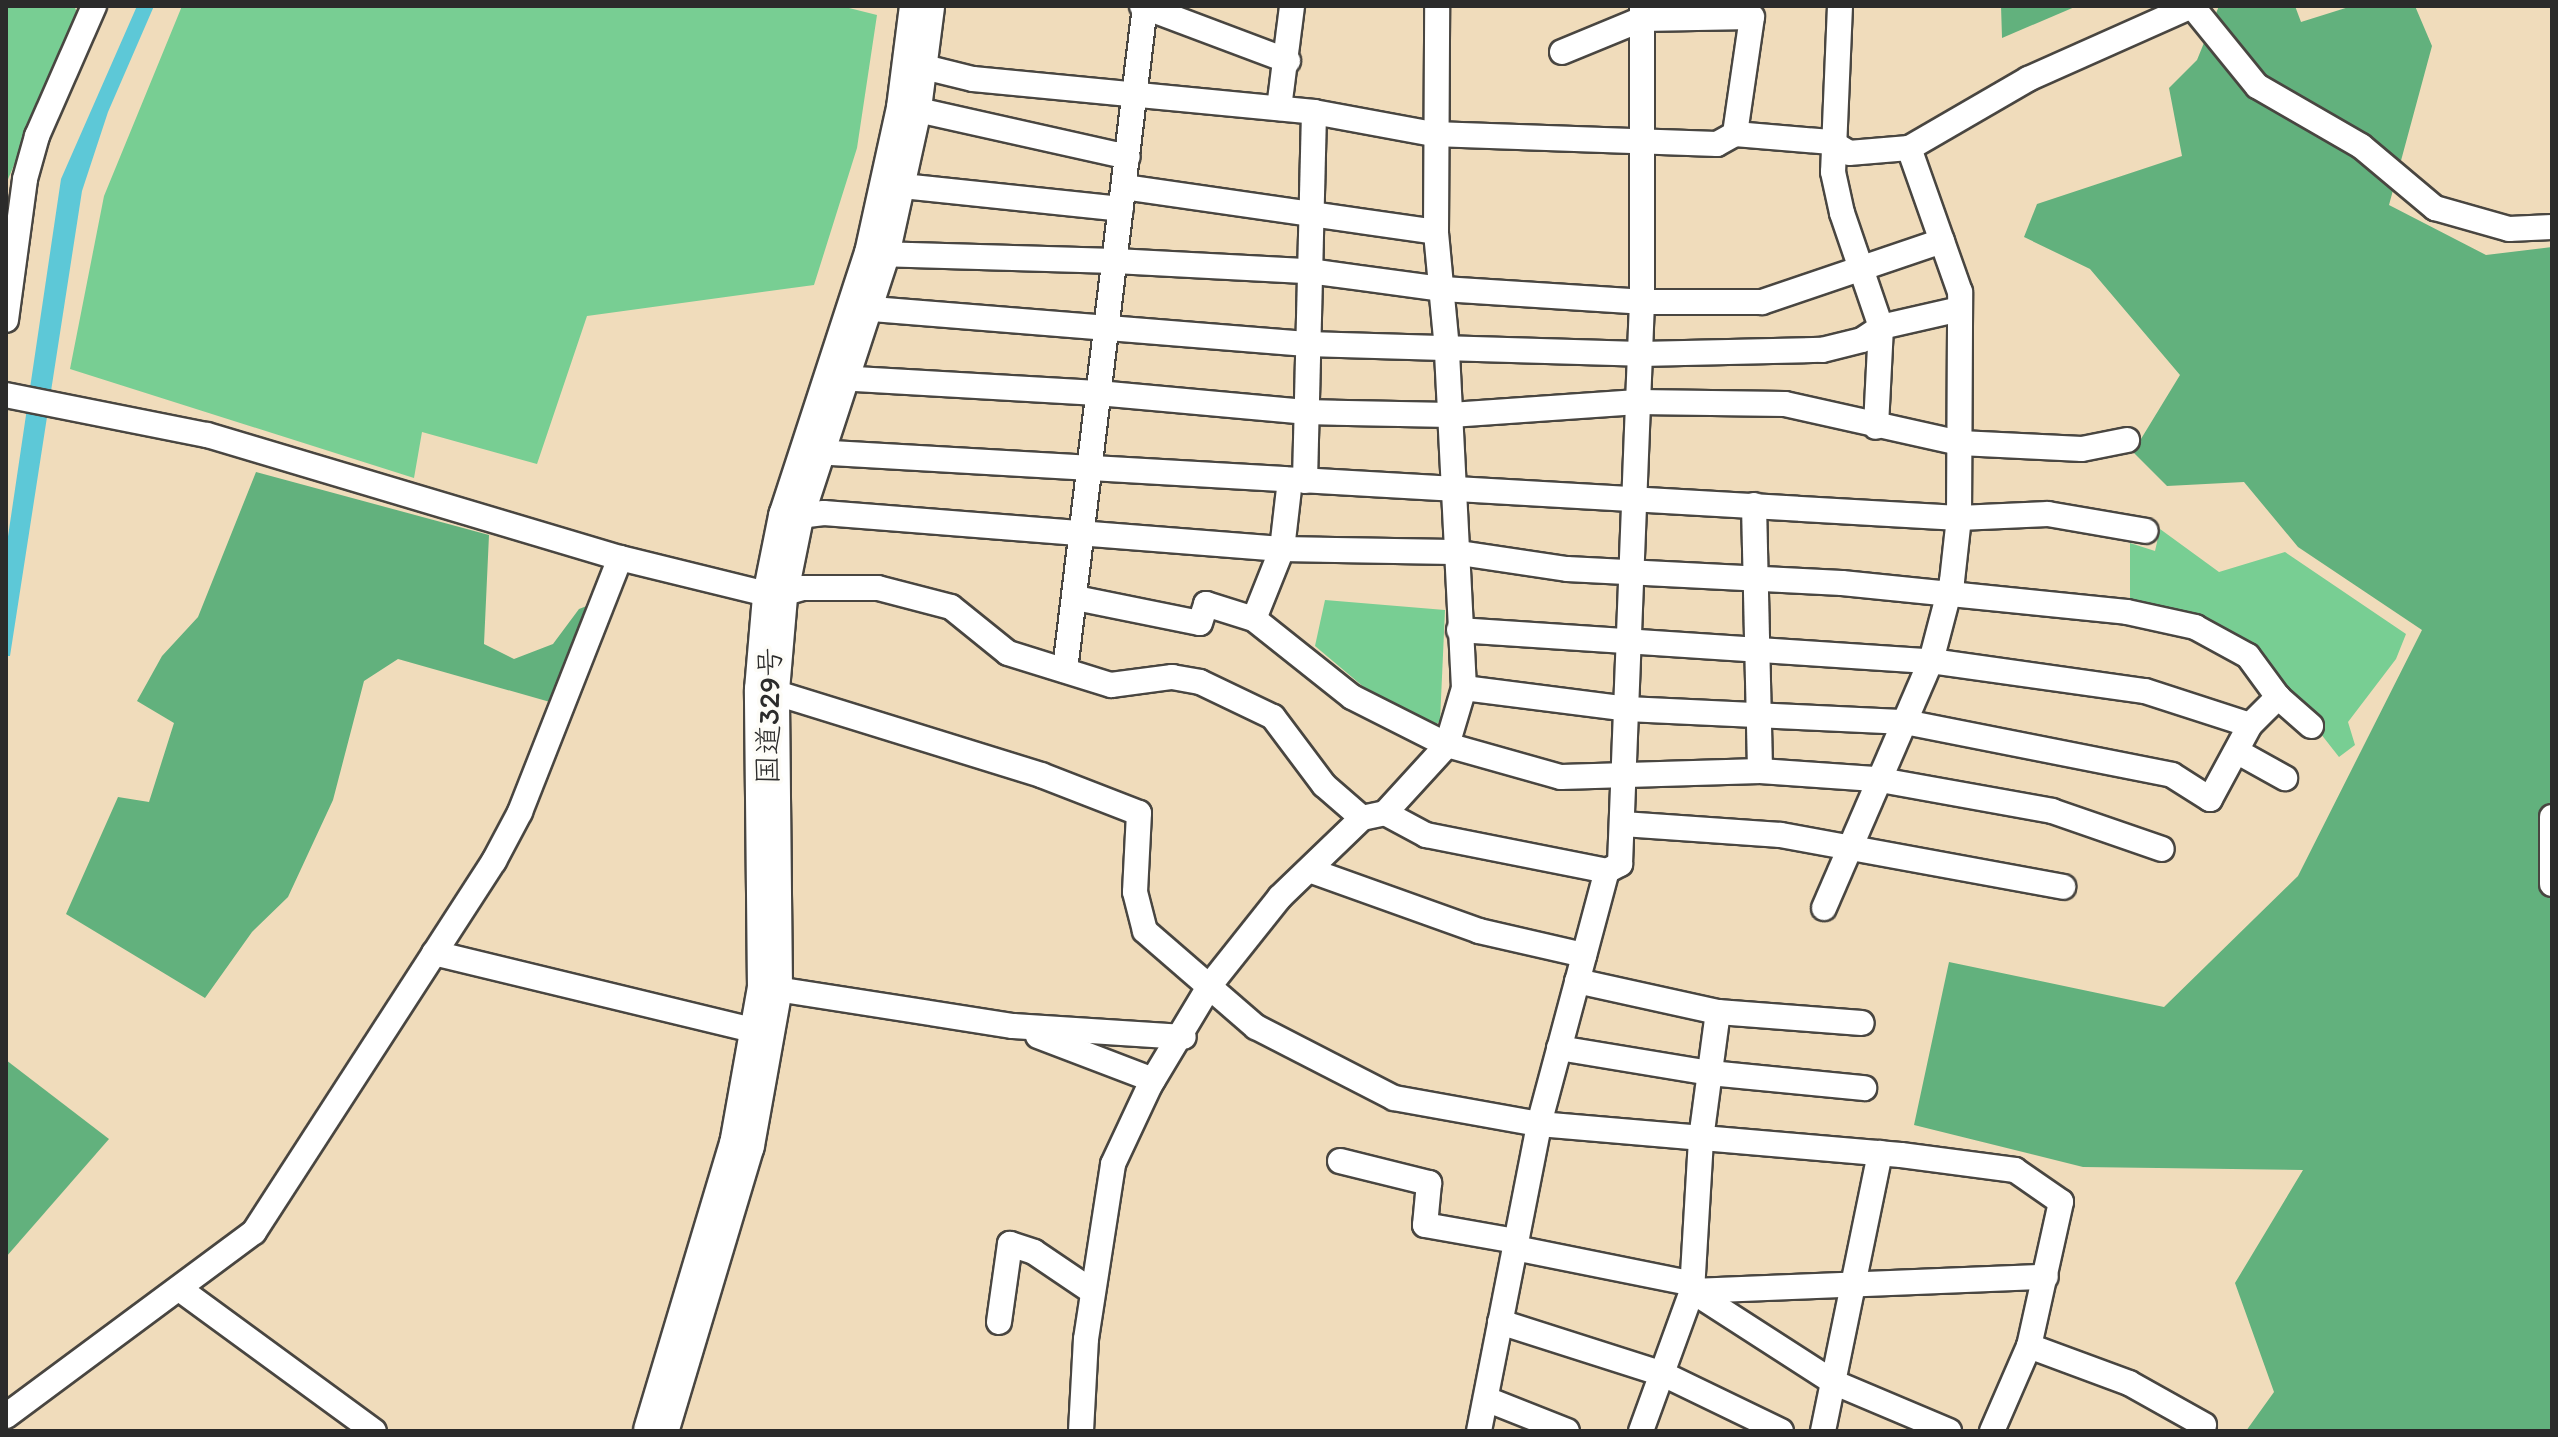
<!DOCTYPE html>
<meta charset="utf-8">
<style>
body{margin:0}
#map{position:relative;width:2558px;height:1437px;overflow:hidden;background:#f0dcbb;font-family:Itim,"Klee One",sans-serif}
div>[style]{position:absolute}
.green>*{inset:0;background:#78ce93}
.forest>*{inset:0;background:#62b17d}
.water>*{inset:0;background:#5dc8d7}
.roads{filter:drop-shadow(2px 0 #494641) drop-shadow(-2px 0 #494641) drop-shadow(0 2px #494641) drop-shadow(0 -2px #494641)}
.street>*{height:24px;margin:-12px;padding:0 12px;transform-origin:12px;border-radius:12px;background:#fff}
.highway>*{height:44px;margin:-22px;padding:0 22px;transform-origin:22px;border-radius:22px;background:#fff}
span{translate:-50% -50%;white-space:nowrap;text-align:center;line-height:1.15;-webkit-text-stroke:7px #fdfcf7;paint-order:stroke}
.street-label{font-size:30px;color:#2b2b2b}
.frame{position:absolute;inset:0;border:8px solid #2b2b2b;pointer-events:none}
</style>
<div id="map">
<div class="green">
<div style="clip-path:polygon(6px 6px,74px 6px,78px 14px,6px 184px)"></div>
<div style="clip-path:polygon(182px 6px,841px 6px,877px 15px,857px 148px,814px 285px,587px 316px,537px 464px,422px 432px,414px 478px,70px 369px,104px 196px)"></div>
<div style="clip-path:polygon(2160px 529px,2219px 572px,2285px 552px,2406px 634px,2396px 659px,2348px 722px,2355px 745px,2339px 757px,2277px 678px,2130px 606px,2130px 543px,2155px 551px)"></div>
<div style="clip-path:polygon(1325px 600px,1445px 610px,1440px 721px,1432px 729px,1372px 694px,1315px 646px)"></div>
</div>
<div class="forest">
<div style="clip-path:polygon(2001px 6px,2077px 6px,2002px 38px)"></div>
<div style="clip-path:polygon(2219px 6px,2295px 6px,2301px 22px,2352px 6px,2415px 6px,2432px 46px,2389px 205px,2486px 255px,2552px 247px,2552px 1431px,2246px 1431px,2274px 1392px,2235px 1283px,2303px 1170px,2083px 1167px,1914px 1125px,1949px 962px,2164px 1007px,2298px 876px,2422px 630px,2298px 547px,2244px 482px,2167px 486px,2133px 452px,2180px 375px,2090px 269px,2024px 237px,2037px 204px,2182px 156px,2169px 88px,2197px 60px)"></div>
<div style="clip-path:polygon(256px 472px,489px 535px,484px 644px,514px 659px,553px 644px,579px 609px,592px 604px,550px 702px,398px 659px,364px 681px,333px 800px,288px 897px,252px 932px,205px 998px,66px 914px,118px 797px,149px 802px,174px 723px,137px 701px,162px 656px,198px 617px)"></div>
<div style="clip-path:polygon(6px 1060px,109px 1139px,6px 1257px)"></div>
</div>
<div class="water">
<div style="clip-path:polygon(137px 6px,154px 6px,108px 112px,82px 191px,10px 656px,6px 656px,6px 550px,61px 179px)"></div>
</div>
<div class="roads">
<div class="street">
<div style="left:1142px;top:6px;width:156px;rotate:20.6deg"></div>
<div style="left:1840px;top:6px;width:166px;rotate:92.4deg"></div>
<div style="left:1833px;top:172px;width:42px;rotate:77.6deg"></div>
<div style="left:1842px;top:213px;width:120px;rotate:71.1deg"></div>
<div style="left:1881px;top:327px;width:100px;rotate:92.9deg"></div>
<div style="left:2192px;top:6px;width:103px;rotate:50.9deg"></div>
<div style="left:2257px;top:86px;width:120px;rotate:30deg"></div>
<div style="left:2361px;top:146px;width:97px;rotate:40deg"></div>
<div style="left:2435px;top:208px;width:77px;rotate:15.8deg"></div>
<div style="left:2509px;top:229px;width:43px;rotate:-2.7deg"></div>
<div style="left:1562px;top:52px;width:87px;rotate:-22.4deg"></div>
<div style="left:1642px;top:19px;width:110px;rotate:-1deg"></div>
<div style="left:1752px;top:17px;width:118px;rotate:98.3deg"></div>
<div style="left:916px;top:65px;width:59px;rotate:13.8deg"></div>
<div style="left:973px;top:79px;width:343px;rotate:5.5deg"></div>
<div style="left:1314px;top:112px;width:121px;rotate:10.5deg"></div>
<div style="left:1433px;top:134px;width:284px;rotate:2deg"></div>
<div style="left:1717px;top:144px;width:21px;rotate:-29deg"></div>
<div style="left:1735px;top:134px;width:96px;rotate:4.8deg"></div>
<div style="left:1831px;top:142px;width:21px;rotate:31deg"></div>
<div style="left:1849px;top:153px;width:60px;rotate:-4.8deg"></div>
<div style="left:1909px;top:148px;width:138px;rotate:-30.1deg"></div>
<div style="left:2028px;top:79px;width:180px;rotate:-24deg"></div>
<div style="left:909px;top:108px;width:224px;rotate:12.6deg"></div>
<div style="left:1279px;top:108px;width:103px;rotate:-82.7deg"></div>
<div style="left:893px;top:185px;width:229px;rotate:6deg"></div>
<div style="left:1124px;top:187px;width:315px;rotate:8.2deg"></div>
<div style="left:877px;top:254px;width:238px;rotate:1.7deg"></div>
<div style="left:1115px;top:261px;width:194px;rotate:3deg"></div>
<div style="left:1309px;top:271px;width:135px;rotate:7.7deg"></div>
<div style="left:1443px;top:289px;width:199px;rotate:3.7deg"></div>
<div style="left:1642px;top:302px;width:120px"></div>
<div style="left:1762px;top:302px;width:190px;rotate:-18.7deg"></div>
<div style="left:860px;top:308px;width:448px;rotate:4.6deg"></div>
<div style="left:1307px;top:344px;width:333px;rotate:1.7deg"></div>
<div style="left:1640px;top:354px;width:182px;rotate:-1.3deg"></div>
<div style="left:1822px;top:350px;width:41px;rotate:-14deg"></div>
<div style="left:1862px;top:340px;width:23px;rotate:-34deg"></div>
<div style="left:1881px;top:327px;width:81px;rotate:-12.8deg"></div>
<div style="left:6px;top:320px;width:142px;rotate:-82.3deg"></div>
<div style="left:25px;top:179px;width:45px;rotate:-74.4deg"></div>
<div style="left:37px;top:136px;width:142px;rotate:-66.3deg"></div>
<div style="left:838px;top:378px;width:260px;rotate:3.3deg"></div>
<div style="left:1098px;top:393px;width:208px;rotate:5.2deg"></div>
<div style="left:1305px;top:412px;width:146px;rotate:1.2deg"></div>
<div style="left:1451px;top:415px;width:187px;rotate:-4deg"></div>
<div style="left:1638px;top:402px;width:147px;rotate:0.8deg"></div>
<div style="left:1785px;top:404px;width:179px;rotate:12.6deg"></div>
<div style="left:1960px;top:443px;width:122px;rotate:2.8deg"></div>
<div style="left:2082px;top:449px;width:46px;rotate:-11.3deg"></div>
<div style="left:6px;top:395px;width:205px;rotate:11.3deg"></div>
<div style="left:207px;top:435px;width:431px;rotate:16.6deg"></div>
<div style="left:620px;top:558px;width:160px;rotate:13.8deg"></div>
<div style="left:775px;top:596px;width:29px;rotate:-16deg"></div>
<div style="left:803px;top:588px;width:75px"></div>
<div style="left:878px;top:588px;width:75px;rotate:14.6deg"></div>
<div style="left:951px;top:607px;width:73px;rotate:38.9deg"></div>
<div style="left:1008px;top:653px;width:108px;rotate:17.3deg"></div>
<div style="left:1111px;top:685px;width:62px;rotate:-7.5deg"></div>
<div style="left:1172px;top:677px;width:28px;rotate:10deg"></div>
<div style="left:1200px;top:682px;width:81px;rotate:25.6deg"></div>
<div style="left:1273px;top:717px;width:85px;rotate:53.1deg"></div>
<div style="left:1324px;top:785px;width:50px;rotate:41deg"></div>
<div style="left:814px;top:452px;width:1147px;rotate:3.3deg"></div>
<div style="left:1959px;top:518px;width:89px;rotate:-2.6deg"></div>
<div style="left:2048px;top:514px;width:99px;rotate:9.8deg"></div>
<div style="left:1290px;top:480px;width:69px;rotate:96.6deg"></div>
<div style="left:1282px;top:549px;width:75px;rotate:111.8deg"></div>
<div style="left:1254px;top:619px;width:125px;rotate:38.5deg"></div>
<div style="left:1352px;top:697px;width:106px;rotate:26.8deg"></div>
<div style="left:1447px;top:745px;width:118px;rotate:15.7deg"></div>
<div style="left:1561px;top:777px;width:199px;rotate:-1.7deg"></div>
<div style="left:1760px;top:771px;width:115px;rotate:4deg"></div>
<div style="left:1875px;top:779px;width:180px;rotate:10.2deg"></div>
<div style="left:2052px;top:811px;width:116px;rotate:19.1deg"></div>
<div style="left:1305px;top:481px;width:369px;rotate:-88.6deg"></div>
<div style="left:1754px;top:505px;width:266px;rotate:88.7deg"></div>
<div style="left:791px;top:517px;width:33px;rotate:-7deg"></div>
<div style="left:824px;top:513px;width:459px;rotate:4.5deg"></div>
<div style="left:1282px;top:549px;width:171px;rotate:1deg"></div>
<div style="left:1453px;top:552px;width:115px;rotate:8.5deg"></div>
<div style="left:1567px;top:569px;width:275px;rotate:2.9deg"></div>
<div style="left:1842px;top:583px;width:286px;rotate:5.8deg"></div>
<div style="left:2127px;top:612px;width:70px;rotate:12.4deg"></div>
<div style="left:2195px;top:627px;width:60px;rotate:28.7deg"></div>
<div style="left:2248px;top:656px;width:51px;rotate:53.8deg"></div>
<div style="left:2278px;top:697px;width:44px;rotate:41.3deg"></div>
<div style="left:1076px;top:598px;width:126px;rotate:11.4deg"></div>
<div style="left:1200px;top:623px;width:20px;rotate:-72deg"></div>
<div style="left:1206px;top:604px;width:50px;rotate:17.4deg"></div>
<div style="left:1459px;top:630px;width:473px;rotate:3.8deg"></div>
<div style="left:1931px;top:661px;width:216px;rotate:8deg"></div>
<div style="left:2145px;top:691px;width:110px;rotate:17.9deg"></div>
<div style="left:1065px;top:670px;width:669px;rotate:-83.13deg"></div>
<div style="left:1464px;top:688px;width:165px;rotate:7.3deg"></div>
<div style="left:1628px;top:709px;width:277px;rotate:2.7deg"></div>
<div style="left:1905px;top:722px;width:272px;rotate:11.2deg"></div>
<div style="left:2172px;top:775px;width:45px;rotate:32.3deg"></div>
<div style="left:2210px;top:799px;width:84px;rotate:-61.6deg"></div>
<div style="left:2250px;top:725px;width:40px;rotate:-45deg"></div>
<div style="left:767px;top:690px;width:287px;rotate:17.2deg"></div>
<div style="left:1041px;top:775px;width:105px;rotate:21.2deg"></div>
<div style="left:1139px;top:813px;width:79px;rotate:92.9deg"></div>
<div style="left:1135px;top:892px;width:40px;rotate:75.6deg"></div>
<div style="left:1145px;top:931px;width:147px;rotate:40.9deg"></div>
<div style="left:1256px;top:1027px;width:155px;rotate:27.2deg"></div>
<div style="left:1394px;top:1098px;width:147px;rotate:10.2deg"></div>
<div style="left:1539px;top:1124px;width:363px;rotate:4.9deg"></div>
<div style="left:1901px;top:1155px;width:115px;rotate:7.5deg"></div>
<div style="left:2015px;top:1170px;width:56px;rotate:34.8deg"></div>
<div style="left:2061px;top:1202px;width:148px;rotate:102.5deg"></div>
<div style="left:2029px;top:1346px;width:93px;rotate:113.5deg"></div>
<div style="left:2238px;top:752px;width:54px;rotate:29deg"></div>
<div style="left:1385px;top:813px;width:47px;rotate:28.2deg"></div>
<div style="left:1426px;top:835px;width:185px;rotate:11.2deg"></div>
<div style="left:2552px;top:817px;width:67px;rotate:90deg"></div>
<div style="left:1623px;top:824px;width:158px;rotate:4deg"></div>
<div style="left:1781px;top:835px;width:287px;rotate:10.4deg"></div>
<div style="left:1309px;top:870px;width:181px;rotate:19.7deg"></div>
<div style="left:1479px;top:931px;width:108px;rotate:12.9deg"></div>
<div style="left:1824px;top:908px;width:269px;rotate:-66.6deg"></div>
<div style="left:1931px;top:661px;width:83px;rotate:-75.3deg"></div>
<div style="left:1952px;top:581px;width:63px;rotate:-83.7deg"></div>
<div style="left:1959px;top:518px;width:226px;rotate:-89.7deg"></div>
<div style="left:1960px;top:292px;width:153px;rotate:-109.5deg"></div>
<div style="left:434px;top:953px;width:340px;rotate:13.6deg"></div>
<div style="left:1577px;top:981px;width:144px;rotate:12.4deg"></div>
<div style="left:1718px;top:1012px;width:144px;rotate:4.4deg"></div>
<div style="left:770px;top:988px;width:246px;rotate:8.9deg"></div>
<div style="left:1013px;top:1026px;width:171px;rotate:3.7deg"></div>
<div style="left:1038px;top:1036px;width:123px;rotate:20.9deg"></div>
<div style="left:1559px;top:1048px;width:153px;rotate:9.4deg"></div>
<div style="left:1710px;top:1073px;width:155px;rotate:5.6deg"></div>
<div style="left:1340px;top:1161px;width:92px;rotate:13.9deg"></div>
<div style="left:1429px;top:1183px;width:42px;rotate:95.4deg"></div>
<div style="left:1425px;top:1225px;width:92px;rotate:10deg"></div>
<div style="left:1515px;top:1248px;width:182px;rotate:11.4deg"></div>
<div style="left:181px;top:1290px;width:239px;rotate:36.2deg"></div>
<div style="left:1692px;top:1291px;width:354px;rotate:-2.3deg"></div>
<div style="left:1692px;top:1291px;width:168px;rotate:32.8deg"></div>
<div style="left:1833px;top:1382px;width:126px;rotate:22.9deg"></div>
<div style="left:999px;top:1322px;width:79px;rotate:-82deg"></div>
<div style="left:1010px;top:1244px;width:25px;rotate:18deg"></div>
<div style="left:1034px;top:1252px;width:71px;rotate:34.1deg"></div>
<div style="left:1500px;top:1322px;width:171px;rotate:17.7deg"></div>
<div style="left:1663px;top:1374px;width:131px;rotate:25.8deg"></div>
<div style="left:2029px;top:1346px;width:107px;rotate:20.3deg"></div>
<div style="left:2129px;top:1383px;width:86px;rotate:29.2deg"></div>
<div style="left:1486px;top:1399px;width:87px;rotate:21.6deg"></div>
<div style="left:6px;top:1416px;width:309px;rotate:-36.6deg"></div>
<div style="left:254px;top:1232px;width:442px;rotate:-57.1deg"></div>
<div style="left:494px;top:861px;width:55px;rotate:-62deg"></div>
<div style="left:520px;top:812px;width:273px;rotate:-68.5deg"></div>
<div style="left:1081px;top:1431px;width:92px;rotate:-86.9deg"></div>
<div style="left:1086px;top:1339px;width:177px;rotate:-81.2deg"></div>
<div style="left:1113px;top:1164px;width:87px;rotate:-64.9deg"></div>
<div style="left:1150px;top:1085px;width:117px;rotate:-59deg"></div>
<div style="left:1210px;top:985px;width:112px;rotate:-51.5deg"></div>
<div style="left:1280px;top:897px;width:114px;rotate:-43.9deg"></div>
<div style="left:1362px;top:818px;width:24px;rotate:-12deg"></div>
<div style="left:1385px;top:813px;width:92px;rotate:-47.6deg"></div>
<div style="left:1447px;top:745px;width:59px;rotate:-73.4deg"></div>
<div style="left:1464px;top:688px;width:339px;rotate:-92.9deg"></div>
<div style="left:1447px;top:349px;width:118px;rotate:-95.4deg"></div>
<div style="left:1436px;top:232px;width:226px;rotate:-89.7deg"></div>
<div style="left:1479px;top:1431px;width:313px;rotate:-78.9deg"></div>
<div style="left:1539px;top:1124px;width:262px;rotate:-75deg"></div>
<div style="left:1607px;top:871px;width:15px;rotate:-28deg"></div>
<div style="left:1620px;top:864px;width:562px;rotate:-87.76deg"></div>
<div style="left:1642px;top:302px;width:296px;rotate:-90deg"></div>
<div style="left:1641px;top:1431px;width:149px;rotate:-70deg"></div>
<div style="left:1692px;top:1291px;width:152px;rotate:-86.6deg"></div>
<div style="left:1701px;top:1139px;width:128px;rotate:-82.4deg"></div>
<div style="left:1823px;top:1431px;width:284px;rotate:-78.4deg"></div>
</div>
<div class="highway">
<div style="left:656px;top:1431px;width:299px;rotate:-73.3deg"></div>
<div style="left:742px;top:1145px;width:159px;rotate:-79.9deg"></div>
<div style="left:770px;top:988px;width:298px;rotate:-90.6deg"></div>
<div style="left:767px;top:690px;width:94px;rotate:-85.1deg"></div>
<div style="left:775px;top:596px;width:81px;rotate:-78.6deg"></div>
<div style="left:791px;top:517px;width:277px;rotate:-71.9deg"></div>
<div style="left:877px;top:254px;width:149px;rotate:-77.6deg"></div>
<div style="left:909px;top:108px;width:103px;rotate:-82.7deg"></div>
</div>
</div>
<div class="street-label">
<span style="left:769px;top:716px;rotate:-89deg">国道329号</span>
</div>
<div class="frame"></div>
</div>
